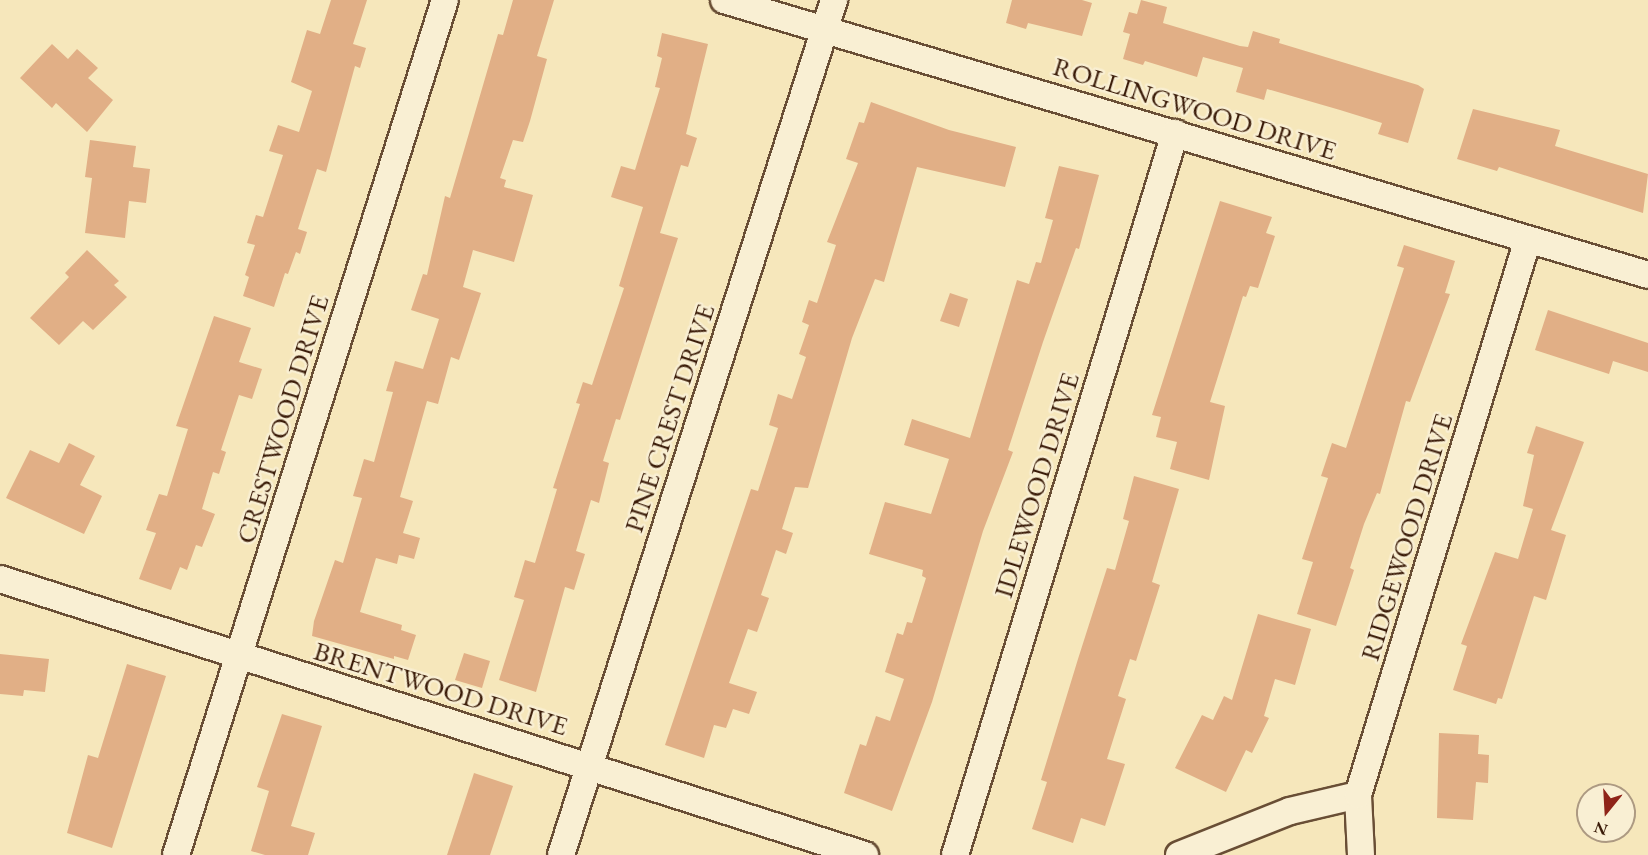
<!DOCTYPE html>
<style>
body{margin:0}
#map{position:relative;width:1648px;height:855px;overflow:hidden;background:#f6e7bb;font-family:"EB Garamond",serif}
div>[style]{position:absolute}
.building>*{inset:0;background:#e1af86}
.roads{filter:drop-shadow(2px 0 #694e35) drop-shadow(-2px 0 #694e35) drop-shadow(0 2px #694e35) drop-shadow(0 -2px #694e35)}
.minor>*{height:26px;margin:-13px;padding:0 13px;transform-origin:13px;border-radius:13px;background:#f9efd3}
span{translate:-50% -50%;white-space:nowrap;text-align:center;line-height:1.15;-webkit-text-stroke:5px #f9efd3;paint-order:stroke}
.street-label{font-size:27px;color:#3a1b08}
.north{position:absolute;left:1576px;top:783px;width:60px;height:60px;box-sizing:border-box;background:#f9efd3;border:2px solid #ad9a82;border-radius:50%;rotate:198deg;font-size:16px;font-weight:700;line-height:24px;text-align:center;color:#3a1b08}
.north::after{content:'';display:block;margin:auto;width:21px;height:27px;background:#8f2418;clip-path:polygon(50% 0,100% 100%,50% 72%,0 100%)}
</style>
<div id="map">
<div class="building">
<div style="clip-path:polygon(331px 0,367px 0,353px 44px,366px 48px,360px 68px,355px 66px,326px 172px,317px 169px,298px 229px,307px 232px,300px 254px,296px 252px,288px 274px,285px 273px,274px 307px,243px 296px,249px 277px,245px 275px,255px 245px,247px 243px,256px 215px,263px 217px,283px 155px,269px 151px,278px 125px,299px 132px,312px 91px,291px 82px,307px 30px,320px 34px)"></div>
<div style="clip-path:polygon(513px 0,554px 0,537px 56px,547px 59px,530px 121px,523px 142px,513px 140px,500px 178px,506px 180px,504px 187px,533px 195px,514px 262px,473px 250px,463px 287px,481px 293px,459px 360px,451px 357px,438px 404px,427px 401px,400px 497px,413px 501px,403px 533px,420px 538px,414px 559px,399px 555px,397px 564px,376px 558px,360px 612px,402px 625px,401px 630px,416px 635px,408px 660px,394px 656px,394px 659px,312px 636px,314px 621px,335px 560px,343px 563px,362px 498px,353px 496px,364px 459px,374px 462px,393px 392px,386px 391px,395px 361px,423px 369px,439px 319px,411px 310px,423px 274px,427px 275px,445px 196px,450px 198px,498px 34px,503px 35px)"></div>
<div style="clip-path:polygon(1012px 0,1082px 0,1092px 3px,1082px 36px,1028px 23px,1026px 29px,1006px 23px)"></div>
<div style="clip-path:polygon(1141px 0,1167px 7px,1163px 23px,1240px 46px,1248px 47px,1253px 31px,1280px 39px,1279px 43px,1418px 85px,1424px 89px,1408px 143px,1378px 134px,1382px 123px,1340px 110px,1267px 89px,1264px 100px,1236px 92px,1243px 68px,1203px 57px,1197px 77px,1145px 61px,1143px 65px,1123px 59px,1130px 34px,1123px 32px,1129px 12px,1137px 14px)"></div>
<div style="clip-path:polygon(662px 33px,708px 44px,686px 134px,697px 138px,688px 167px,681px 165px,660px 233px,678px 238px,620px 420px,616px 419px,603px 461px,609px 463px,599px 503px,591px 500px,576px 551px,585px 554px,574px 590px,565px 587px,536px 692px,499px 680px,524px 600px,514px 597px,525px 560px,535px 563px,557px 489px,553px 488px,580px 404px,576px 403px,583px 382px,592px 385px,624px 288px,619px 286px,643px 207px,611px 197px,621px 166px,635px 170px,660px 88px,655px 87px,662px 58px,657px 56px)"></div>
<div style="clip-path:polygon(52px 44px,68px 59px,77px 49px,98px 68px,88px 78px,113px 100px,87px 132px,56px 103px,52px 108px,20px 78px)"></div>
<div style="clip-path:polygon(871px 102px,949px 130px,1016px 147px,1005px 187px,917px 167px,884px 282px,875px 279px,852px 338px,808px 488px,795px 487px,782px 529px,793px 533px,786px 554px,776px 550px,761px 595px,769px 598px,757px 632px,748px 629px,729px 683px,757px 692px,749px 714px,733px 709px,726px 728px,714px 725px,704px 758px,665px 745px,751px 489px,758px 491px,778px 428px,769px 425px,778px 394px,792px 399px,806px 357px,799px 354px,809px 325px,802px 322px,809px 300px,817px 303px,836px 245px,827px 242px,858px 163px,846px 159px,859px 122px,864px 123px)"></div>
<div style="clip-path:polygon(1473px 109px,1560px 130px,1555px 146px,1648px 174px,1643px 213px,1499px 167px,1497px 171px,1457px 159px)"></div>
<div style="clip-path:polygon(90px 140px,136px 146px,133px 167px,150px 169px,146px 203px,129px 201px,125px 238px,85px 233px,92px 178px,85px 177px)"></div>
<div style="clip-path:polygon(1059px 166px,1099px 175px,1079px 249px,1076px 248px,1043px 342px,1008px 450px,1013px 452px,983px 531px,932px 702px,892px 811px,844px 793px,860px 744px,866px 746px,876px 716px,890px 721px,904px 679px,885px 672px,897px 633px,903px 635px,907px 622px,912px 623px,926px 578px,922px 576px,923px 570px,869px 554px,885px 502px,931px 514px,949px 459px,904px 445px,912px 419px,970px 438px,1017px 280px,1029px 284px,1036px 262px,1041px 263px,1053px 220px,1045px 218px)"></div>
<div style="clip-path:polygon(1220px 201px,1272px 217px,1266px 233px,1275px 236px,1258px 288px,1250px 286px,1246px 297px,1243px 296px,1210px 402px,1225px 406px,1209px 480px,1170px 469px,1177px 442px,1156px 437px,1161px 417px,1152px 415px)"></div>
<div style="clip-path:polygon(1404px 245px,1455px 261px,1445px 293px,1450px 294px,1410px 402px,1406px 401px,1380px 494px,1377px 493px,1364px 524px,1350px 568px,1354px 570px,1336px 626px,1297px 614px,1313px 562px,1302px 559px,1328px 478px,1321px 476px,1332px 443px,1346px 448px,1404px 268px,1397px 266px)"></div>
<div style="clip-path:polygon(87px 250px,119px 281px,114px 285px,127px 297px,93px 330px,83px 321px,59px 345px,30px 318px,69px 277px,65px 273px)"></div>
<div style="clip-path:polygon(950px 293px,968px 299px,959px 327px,940px 321px)"></div>
<div style="clip-path:polygon(1548px 310px,1648px 343px,1648px 372px,1613px 361px,1609px 374px,1535px 350px)"></div>
<div style="clip-path:polygon(214px 316px,251px 328px,239px 362px,262px 369px,252px 399px,239px 395px,221px 450px,226px 452px,219px 474px,213px 472px,202px 509px,215px 514px,202px 547px,196px 545px,187px 570px,180px 567px,171px 590px,139px 579px,156px 533px,146px 530px,159px 494px,167px 496px,188px 429px,176px 426px)"></div>
<div style="clip-path:polygon(1536px 426px,1584px 442px,1551px 530px,1566px 535px,1546px 600px,1534px 596px,1502px 699px,1498px 698px,1496px 704px,1453px 690px,1467px 646px,1461px 644px,1495px 552px,1518px 559px,1533px 509px,1523px 506px,1534px 455px,1527px 453px)"></div>
<div style="clip-path:polygon(69px 443px,95px 456px,80px 485px,102px 496px,84px 534px,6px 498px,30px 450px,59px 463px)"></div>
<div style="clip-path:polygon(1134px 476px,1179px 489px,1152px 582px,1160px 585px,1136px 661px,1130px 659px,1118px 696px,1126px 699px,1107px 759px,1125px 764px,1105px 826px,1081px 818px,1073px 843px,1032px 829px,1047px 782px,1041px 780px,1078px 659px,1107px 568px,1115px 570px,1129px 521px,1123px 519px)"></div>
<div style="clip-path:polygon(1258px 614px,1311px 629px,1295px 685px,1275px 679px,1264px 716px,1269px 718px,1252px 753px,1246px 750px,1226px 792px,1175px 768px,1202px 715px,1213px 720px,1224px 696px,1232px 700px)"></div>
<div style="clip-path:polygon(464px 653px,490px 661px,482px 688px,455px 680px)"></div>
<div style="clip-path:polygon(0 654px,49px 659px,45px 692px,24px 690px,23px 696px,0 694px)"></div>
<div style="clip-path:polygon(127px 664px,166px 676px,112px 848px,67px 833px,88px 755px,98px 758px)"></div>
<div style="clip-path:polygon(282px 714px,322px 726px,291px 826px,315px 833px,308px 855px,265px 855px,251px 851px,269px 791px,257px 787px)"></div>
<div style="clip-path:polygon(1439px 733px,1479px 735px,1478px 754px,1489px 755px,1488px 783px,1476px 782px,1473px 820px,1437px 818px)"></div>
<div style="clip-path:polygon(474px 773px,513px 786px,490px 855px,447px 855px)"></div>
</div>
<div class="roads">
<div class="minor">
<div style="left:724px;top:0;width:964px;rotate:16.57deg"></div>
<div style="left:0;top:579px;width:908px;rotate:17.7deg"></div>
<div style="left:176px;top:855px;width:896px;rotate:-72.54deg"></div>
<div style="left:561px;top:855px;width:898px;rotate:-72.29deg"></div>
<div style="left:955px;top:855px;width:755px;rotate:-73.05deg"></div>
<div style="left:1179px;top:855px;width:119px;rotate:-21.6deg"></div>
<div style="left:1290px;top:811px;width:70px;rotate:-13.2deg"></div>
<div style="left:1361px;top:855px;width:60px;rotate:-92.9deg"></div>
<div style="left:1358px;top:795px;width:581px;rotate:-73deg"></div>
</div>
</div>
<div class="street-label">
<span style="left:1195px;top:108px;rotate:17deg">ROLLINGWOOD DRIVE</span>
<span style="left:669px;top:418px;rotate:-72deg">PINE CREST DRIVE</span>
<span style="left:282px;top:419px;rotate:-73deg">CRESTWOOD DRIVE</span>
<span style="left:1036px;top:485px;rotate:-73deg">IDLEWOOD DRIVE</span>
<span style="left:1406px;top:537px;rotate:-73deg">RIDGEWOOD DRIVE</span>
<span style="left:441px;top:688px;rotate:17deg">BRENTWOOD DRIVE</span>
</div>
<div class="north">N</div>
</div>
